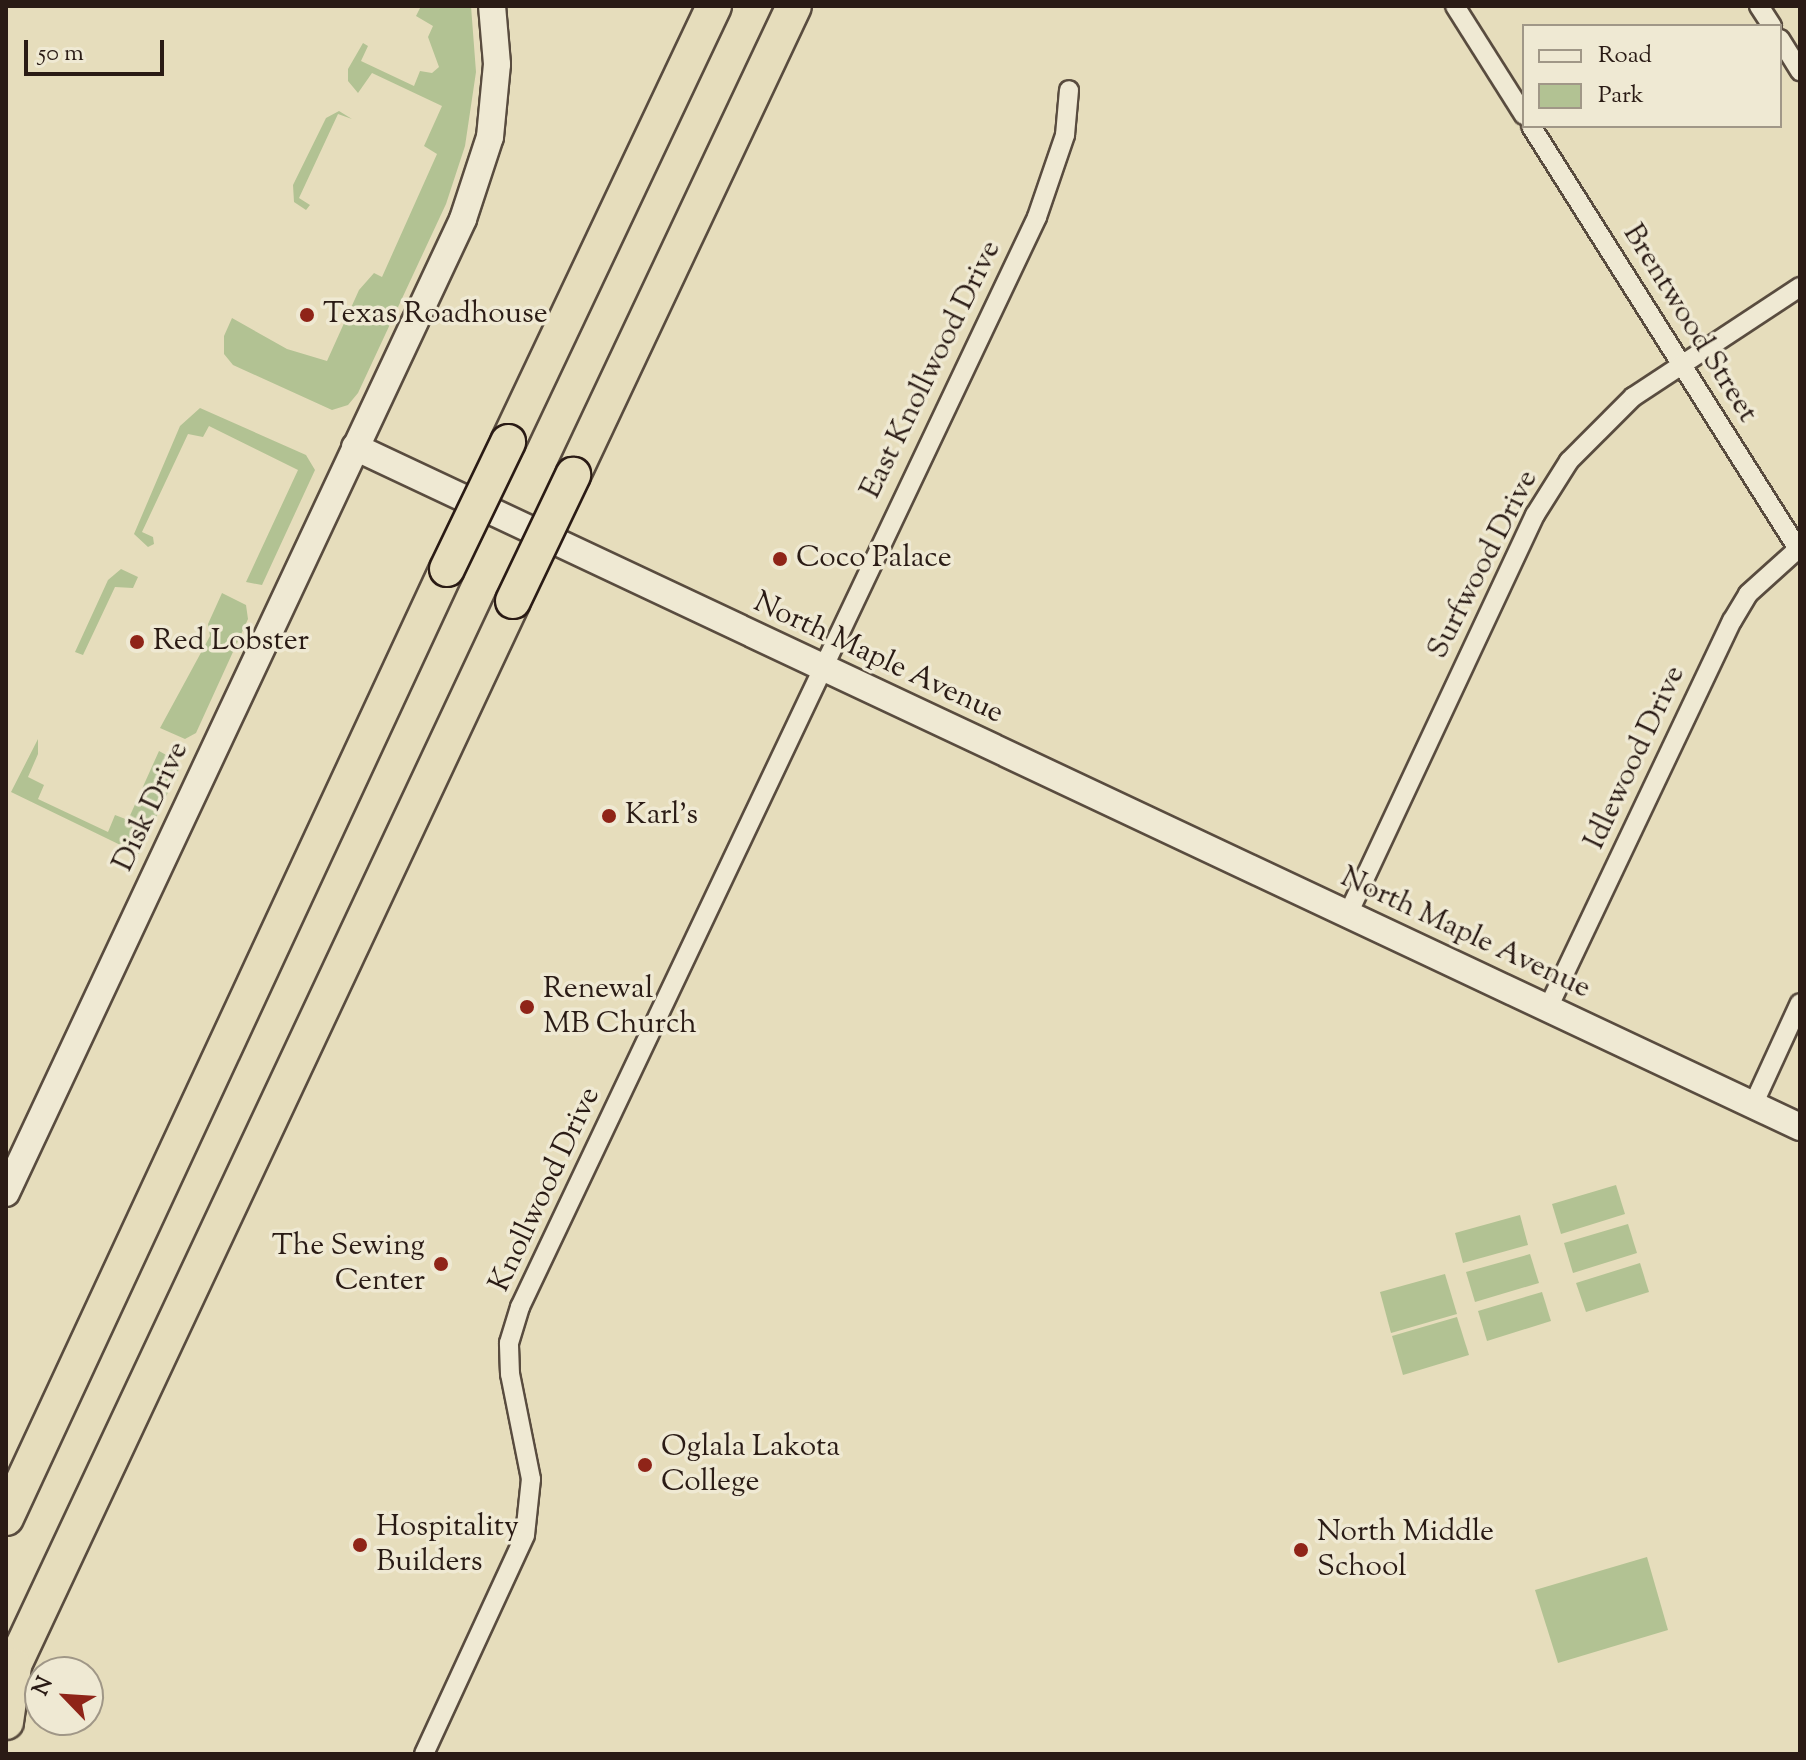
<!DOCTYPE html>
<style>
body{margin:0}
#map{position:relative;width:1806px;height:1760px;overflow:hidden;background:#e6ddbc;font-family:"Sorts Mill Goudy",serif}
div>[style]{position:absolute}
.green>*{inset:0;background:#b2c293}
.roads{filter:drop-shadow(2px 0 #594c3f) drop-shadow(-2px 0 #594c3f) drop-shadow(0 2px #594c3f) drop-shadow(0 -2px #594c3f)}
.street>*{height:18px;margin:-9px;padding:0 9px;transform-origin:9px;border-radius:9px;background:#efe9d3}
.secondary>*{height:26px;margin:-13px;padding:0 13px;transform-origin:13px;border-radius:13px;background:#efe9d3}
.highway>*{height:34px;margin:-17px;padding:0 17px;transform-origin:17px;border-radius:17px;background:#e6ddbc}
.bridges{filter:drop-shadow(2px 0 #2a1b15) drop-shadow(-2px 0 #2a1b15) drop-shadow(0 2px #2a1b15) drop-shadow(0 -2px #2a1b15)}
.highway-bridge>*{height:34px;margin:-17px;padding:0 17px;transform-origin:17px;border-radius:17px;background:#e6ddbc}
.dots>*{width:22px;height:22px;translate:-50% -50%;box-sizing:border-box;border:4px solid #efe9d3;border-radius:50%}
span{translate:-50% -50%;white-space:nowrap;text-align:center;line-height:1.15;-webkit-text-stroke:7px #efe9d3;paint-order:stroke}
.poi-label{font-size:30px;color:#2a1b15}
.left{translate:0 -50%;text-align:left}
.right{translate:-100% -50%;text-align:right}
.street-label{font-size:30px;color:#2a1b15}
.frame{position:absolute;inset:0;border:8px solid #2a1b15;pointer-events:none}
.legend{position:absolute;left:1522px;top:24px;width:260px;height:104px;box-sizing:border-box;background:#efe9d3;border:2px solid #a09787;margin:0;padding:10px 14px;list-style:none;font-size:24px;color:#2a1b15}
.legend li{display:flex;align-items:center;gap:16px;height:40px}
.legend b{width:40px;border:2px solid #a09787}
.north{position:absolute;left:24px;top:1656px;width:80px;height:80px;box-sizing:border-box;background:#efe9d3;border:2px solid #a09787;border-radius:50%;rotate:295deg;font-size:22px;font-weight:700;line-height:32px;text-align:center;color:#2a1b15}
.north::after{content:'';display:block;margin:auto;width:28px;height:36px;background:#8f2418;clip-path:polygon(50% 0,100% 100%,50% 72%,0 100%)}
.scale{position:absolute;left:24px;top:40px;width:140px;height:36px;box-sizing:border-box;border:4px solid #2a1b15;border-top:0;padding-left:10px;font-size:24px;line-height:28px;white-space:nowrap;color:#2a1b15;-webkit-text-stroke:6px #efe9d3;paint-order:stroke}
</style>
<div id="map">
<div class="green">
<div style="clip-path:polygon(421px 6px,471px 6px,476px 72px,465px 146px,446px 204px,358px 393px,348px 405px,332px 410px,233px 365px,224px 354px,224px 336px,232px 318px,287px 349px,327px 361px,359px 290px,374px 273px,382px 277px,437px 154px,424px 146px,442px 106px,372px 73px,358px 93px,348px 81px,348px 69px,363px 43px,368px 46px,361px 61px,414px 86px,420px 71px,432px 73px,439px 67px,428px 37px,433px 26px,416px 16px)"></div>
<div style="clip-path:polygon(339px 111px,352px 119px,338px 114px,299px 198px,310px 205px,306px 210px,294px 202px,293px 185px,326px 118px)"></div>
<div style="clip-path:polygon(200px 408px,306px 455px,315px 470px,262px 585px,246px 582px,298px 470px,209px 426px,203px 437px,188px 434px,142px 532px,153px 537px,154px 544px,148px 547px,134px 534px,180px 426px)"></div>
<div style="clip-path:polygon(121px 569px,138px 577px,133px 588px,115px 587px,83px 655px,75px 652px,108px 580px)"></div>
<div style="clip-path:polygon(222px 593px,246px 605px,248px 619px,196px 733px,185px 739px,160px 728px,210px 636px,208px 624px)"></div>
<div style="clip-path:polygon(38px 739px,38px 754px,28px 777px,44px 785px,38px 799px,108px 832px,115px 815px,128px 820px,159px 751px,177px 761px,179px 769px,139px 854px,11px 792px)"></div>
<div style="clip-path:polygon(1616px 1185px,1625px 1214px,1561px 1234px,1552px 1204px)"></div>
<div style="clip-path:polygon(1520px 1215px,1528px 1245px,1463px 1263px,1455px 1233px)"></div>
<div style="clip-path:polygon(1628px 1224px,1637px 1253px,1573px 1273px,1564px 1243px)"></div>
<div style="clip-path:polygon(1530px 1254px,1539px 1283px,1475px 1302px,1466px 1272px)"></div>
<div style="clip-path:polygon(1640px 1263px,1649px 1292px,1586px 1312px,1576px 1283px)"></div>
<div style="clip-path:polygon(1445px 1274px,1457px 1314px,1391px 1333px,1380px 1292px)"></div>
<div style="clip-path:polygon(1542px 1292px,1551px 1321px,1487px 1341px,1478px 1311px)"></div>
<div style="clip-path:polygon(1457px 1317px,1469px 1355px,1403px 1375px,1392px 1336px)"></div>
<div style="clip-path:polygon(1647px 1557px,1668px 1630px,1558px 1663px,1535px 1590px)"></div>
</div>
<div class="roads">
<div class="street">
<div style="left:1455px;top:6px;width:129px;rotate:57.7deg"></div>
<div style="left:1759px;top:6px;width:24px;rotate:57deg"></div>
<div style="left:1780px;top:39px;width:38px;rotate:58deg"></div>
<div style="left:1531px;top:126px;width:504px;rotate:57.73deg"></div>
<div style="left:1348px;top:914px;width:441px;rotate:-64.9deg"></div>
<div style="left:1535px;top:515px;width:64px;rotate:-57.8deg"></div>
<div style="left:1569px;top:461px;width:91px;rotate:-45deg"></div>
<div style="left:1633px;top:397px;width:200px;rotate:-33.4deg"></div>
<div style="left:1548px;top:1008px;width:429px;rotate:-64.6deg"></div>
<div style="left:1732px;top:621px;width:31px;rotate:-59deg"></div>
<div style="left:1748px;top:594px;width:67px;rotate:-42deg"></div>
<div style="left:1753px;top:1105px;width:112px;rotate:-65.3deg"></div>
<div style="left:424px;top:1754px;width:241px;rotate:-65.2deg"></div>
<div style="left:525px;top:1535px;width:56px;rotate:-83.9deg"></div>
<div style="left:531px;top:1479px;width:107px;rotate:-101.3deg"></div>
<div style="left:510px;top:1374px;width:31px;rotate:-92deg"></div>
<div style="left:509px;top:1343px;width:38px;rotate:-73deg"></div>
<div style="left:520px;top:1307px;width:1206px;rotate:-64.62deg"></div>
<div style="left:1037px;top:217px;width:87px;rotate:-71.1deg"></div>
<div style="left:1065px;top:135px;width:45px;rotate:-84.9deg"></div>
</div>
<div class="secondary">
<div style="left:355px;top:447px;width:1597px;rotate:25.2deg"></div>
<div style="left:6px;top:1193px;width:1076px;rotate:-64.86deg"></div>
<div style="left:463px;top:219px;width:86px;rotate:-71.8deg"></div>
<div style="left:490px;top:137px;width:73px;rotate:-84.5deg"></div>
<div style="left:497px;top:64px;width:58px;rotate:-94.9deg"></div>
</div>
<div class="highway">
<div style="left:508px;top:442px;width:482px;rotate:-64.7deg"></div>
<div style="left:573px;top:475px;width:518px;rotate:-64.77deg"></div>
<div style="left:6px;top:1518px;width:1046px;rotate:-65.08deg"></div>
<div style="left:6px;top:1682px;width:1194px;rotate:-64.87deg"></div>
<div style="left:6px;top:1722px;width:57px;rotate:-81.9deg"></div>
</div>
</div>
<div class="bridges">
<div class="highway-bridge">
<div style="left:447px;top:569px;width:141px;rotate:-64.3deg"></div>
<div style="left:513px;top:601px;width:140px;rotate:-64.5deg"></div>
</div>
</div>
<div class="dots">
<div style="left:307px;top:315px;background:#8f2418"></div>
<div style="left:780px;top:559px;background:#8f2418"></div>
<div style="left:137px;top:642px;background:#8f2418"></div>
<div style="left:609px;top:816px;background:#8f2418"></div>
<div style="left:527px;top:1007px;background:#8f2418"></div>
<div style="left:441px;top:1264px;background:#8f2418"></div>
<div style="left:645px;top:1465px;background:#8f2418"></div>
<div style="left:360px;top:1545px;background:#8f2418"></div>
<div style="left:1301px;top:1550px;background:#8f2418"></div>
</div>
<div class="poi-label">
<span class="left" style="left:323px;top:315px">Texas Roadhouse</span>
<span class="left" style="left:796px;top:559px">Coco Palace</span>
<span class="left" style="left:153px;top:642px">Red Lobster</span>
<span class="left" style="left:625px;top:816px">Karl's</span>
<span class="left" style="left:543px;top:1007px">Renewal<br>MB Church</span>
<span class="right" style="left:425px;top:1264px">The Sewing<br>Center</span>
<span class="left" style="left:661px;top:1465px">Oglala Lakota<br>College</span>
<span class="left" style="left:376px;top:1545px">Hospitality<br>Builders</span>
<span class="left" style="left:1317px;top:1550px">North Middle<br>School</span>
</div>
<div class="street-label">
<span style="left:1689px;top:324px;rotate:58deg">Brentwood Street</span>
<span style="left:932px;top:370px;rotate:-64deg">East Knollwood Drive</span>
<span style="left:1484px;top:565px;rotate:-63deg">Surfwood Drive</span>
<span style="left:878px;top:659px;rotate:25deg">North Maple Avenue</span>
<span style="left:1636px;top:758px;rotate:-65deg">Idlewood Drive</span>
<span style="left:152px;top:807px;rotate:-65deg">Disk Drive</span>
<span style="left:1465px;top:934px;rotate:25deg">North Maple Avenue</span>
<span style="left:546px;top:1190px;rotate:-65deg">Knollwood Drive</span>
</div>
<div class="frame"></div>
<ul class="legend">
<li><b style="height:10px;background:#efe9d3"></b>Road</li>
<li><b style="height:22px;background:#b2c293"></b>Park</li>
</ul>
<div class="north">N</div>
<div class="scale">50 m</div>
</div>
